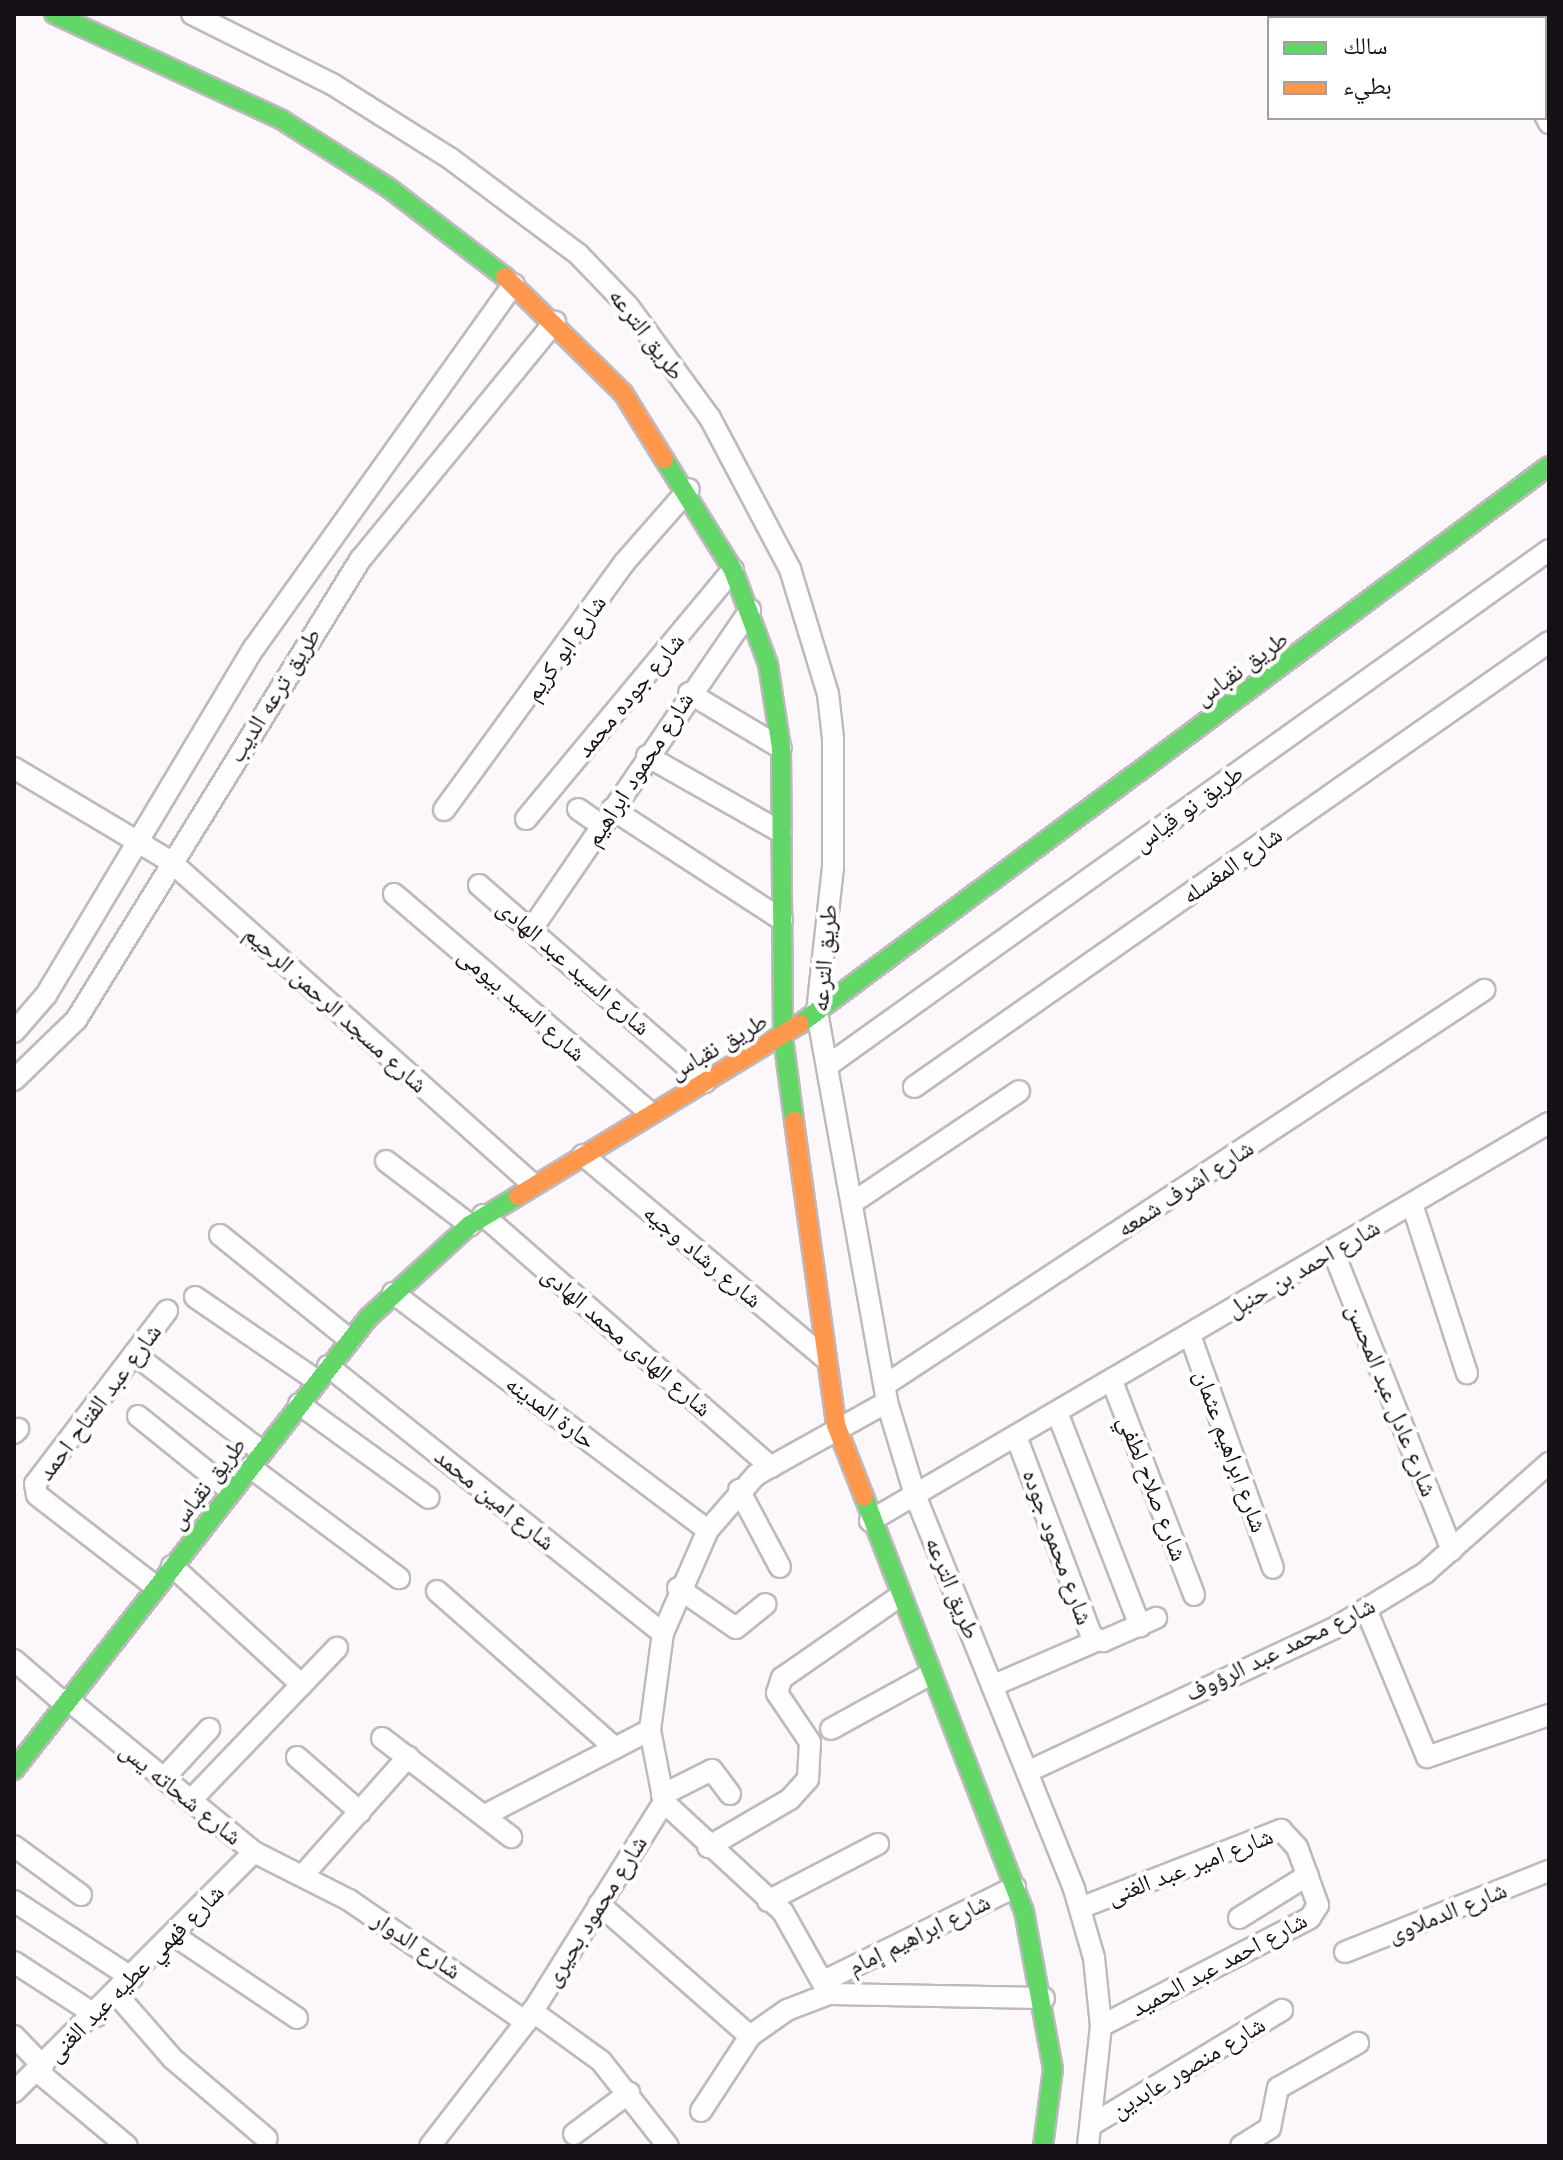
<!DOCTYPE html>
<meta charset="utf-8">
<style>
body{margin:0}
#map{position:relative;width:1563px;height:2160px;overflow:hidden;background:#fbf7fb;font-family:Helvetica,"Noto Naskh Arabic",sans-serif}
div>[style]{position:absolute}
.roads{filter:drop-shadow(2px 0 #bfb9be) drop-shadow(-2px 0 #bfb9be) drop-shadow(0 2px #bfb9be) drop-shadow(0 -2px #bfb9be)}
.street>*{height:20px;margin:-10px;padding:0 10px;transform-origin:10px;border-radius:10px;background:#fefefe}
.fast>*{height:18px;margin:-9px;padding:0 9px;transform-origin:9px;border-radius:9px;background:#63d668}
.slow>*{height:18px;margin:-9px;padding:0 9px;transform-origin:9px;border-radius:9px;background:#ff974d}
span{translate:-50% -50%;white-space:nowrap;text-align:center;line-height:1.15;-webkit-text-stroke:8px #fff;paint-order:stroke}
.street-label{font-size:24px;color:#171017}
.frame{position:absolute;inset:0;border:16px solid #171017;pointer-events:none}
.legend{position:absolute;left:1267px;top:16px;width:280px;height:104px;box-sizing:border-box;background:#fff;border:2px solid #a29fa2;margin:0;padding:10px 14px;list-style:none;font-size:24px;color:#171017}
.legend li{display:flex;align-items:center;gap:16px;height:40px}
.legend b{width:40px;border:2px solid #a29fa2}
</style>
<div id="map">
<div class="roads">
<div class="street">
<div style="left:192px;top:14px;width:157px;rotate:26.6deg"></div>
<div style="left:332px;top:84px;width:141px;rotate:32.2deg"></div>
<div style="left:451px;top:159px;width:159px;rotate:36.8deg"></div>
<div style="left:578px;top:254px;width:72px;rotate:46.1deg"></div>
<div style="left:628px;top:306px;width:139px;rotate:53.8deg"></div>
<div style="left:710px;top:418px;width:171px;rotate:62.1deg"></div>
<div style="left:790px;top:569px;width:131px;rotate:73.1deg"></div>
<div style="left:828px;top:694px;width:44px;rotate:83.5deg"></div>
<div style="left:833px;top:738px;width:129px;rotate:90deg"></div>
<div style="left:833px;top:867px;width:146px;rotate:96.3deg"></div>
<div style="left:817px;top:1012px;width:396px;rotate:79.8deg"></div>
<div style="left:887px;top:1402px;width:97px;rotate:73.2deg"></div>
<div style="left:915px;top:1495px;width:425px;rotate:68deg"></div>
<div style="left:1074px;top:1889px;width:72px;rotate:73.8deg"></div>
<div style="left:1094px;top:1958px;width:68px;rotate:84.1deg"></div>
<div style="left:1101px;top:2026px;width:121px;rotate:96.2deg"></div>
<div style="left:1495px;top:14px;width:4px;rotate:63deg"></div>
<div style="left:1545px;top:115px;width:9px;rotate:63deg"></div>
<div style="left:689px;top:693px;width:107px;rotate:30.9deg"></div>
<div style="left:647px;top:756px;width:154px;rotate:29.6deg"></div>
<div style="left:14px;top:768px;width:182px;rotate:30.8deg"></div>
<div style="left:170px;top:861px;width:484px;rotate:41.7deg"></div>
<div style="left:578px;top:809px;width:28px;rotate:35deg"></div>
<div style="left:612px;top:809px;width:203px;rotate:33.1deg"></div>
<div style="left:444px;top:810px;width:306px;rotate:-53.9deg"></div>
<div style="left:624px;top:563px;width:98px;rotate:-48.7deg"></div>
<div style="left:526px;top:819px;width:324px;rotate:-50.3deg"></div>
<div style="left:479px;top:885px;width:300px;rotate:41.1deg"></div>
<div style="left:394px;top:894px;width:337px;rotate:40.5deg"></div>
<div style="left:531px;top:930px;width:388px;rotate:-55.6deg"></div>
<div style="left:14px;top:1032px;width:49px;rotate:-49.1deg"></div>
<div style="left:46px;top:995px;width:405px;rotate:-59.1deg"></div>
<div style="left:254px;top:648px;width:447px;rotate:-54.5deg"></div>
<div style="left:827px;top:1066px;width:887px;rotate:-35.55deg"></div>
<div style="left:14px;top:1080px;width:86px;rotate:-44.1deg"></div>
<div style="left:76px;top:1020px;width:541px;rotate:-58.31deg"></div>
<div style="left:360px;top:560px;width:308px;rotate:-50.7deg"></div>
<div style="left:914px;top:1087px;width:775px;rotate:-35.02deg"></div>
<div style="left:583px;top:1155px;width:314px;rotate:40deg"></div>
<div style="left:386px;top:1161px;width:106px;rotate:37.3deg"></div>
<div style="left:852px;top:1203px;width:201px;rotate:-33.8deg"></div>
<div style="left:1412px;top:1204px;width:178px;rotate:72deg"></div>
<div style="left:483px;top:1215px;width:383px;rotate:41.2deg"></div>
<div style="left:220px;top:1235px;width:167px;rotate:38.9deg"></div>
<div style="left:1333px;top:1251px;width:322px;rotate:68.3deg"></div>
<div style="left:393px;top:1293px;width:394px;rotate:37deg"></div>
<div style="left:195px;top:1297px;width:148px;rotate:34.5deg"></div>
<div style="left:1190px;top:1335px;width:247px;rotate:70.4deg"></div>
<div style="left:134px;top:1354px;width:161px;rotate:37.4deg"></div>
<div style="left:328px;top:1366px;width:428px;rotate:38.6deg"></div>
<div style="left:1112px;top:1381px;width:229px;rotate:69deg"></div>
<div style="left:885px;top:1385px;width:718px;rotate:-33.4deg"></div>
<div style="left:299px;top:1404px;width:160px;rotate:35.9deg"></div>
<div style="left:1057px;top:1412px;width:230px;rotate:68.8deg"></div>
<div style="left:138px;top:1416px;width:119px;rotate:38.9deg"></div>
<div style="left:14px;top:1433px;width:6px;rotate:-45deg"></div>
<div style="left:1016px;top:1436px;width:215px;rotate:69.3deg"></div>
<div style="left:1092px;top:1637px;width:12px;rotate:20deg"></div>
<div style="left:1103px;top:1641px;width:58px;rotate:-23.5deg"></div>
<div style="left:250px;top:1467px;width:186px;rotate:36.7deg"></div>
<div style="left:739px;top:1490px;width:87px;rotate:62deg"></div>
<div style="left:870px;top:1521px;width:787px;rotate:-30.38deg"></div>
<div style="left:172px;top:1566px;width:176px;rotate:42.5deg"></div>
<div style="left:156px;top:1587px;width:150px;rotate:-142.3deg"></div>
<div style="left:37px;top:1495px;width:11px;rotate:-100deg"></div>
<div style="left:35px;top:1484px;width:218px;rotate:-52.7deg"></div>
<div style="left:678px;top:1588px;width:70px;rotate:34.6deg"></div>
<div style="left:736px;top:1628px;width:38px;rotate:-39deg"></div>
<div style="left:437px;top:1591px;width:237px;rotate:41.4deg"></div>
<div style="left:1366px;top:1609px;width:160px;rotate:67.6deg"></div>
<div style="left:1427px;top:1757px;width:129px;rotate:-19deg"></div>
<div style="left:14px;top:1660px;width:66px;rotate:40.7deg"></div>
<div style="left:992px;top:1686px;width:113px;rotate:-23.4deg"></div>
<div style="left:67px;top:1699px;width:242px;rotate:39.3deg"></div>
<div style="left:254px;top:1852px;width:106px;rotate:26.8deg"></div>
<div style="left:349px;top:1900px;width:215px;rotate:34.6deg"></div>
<div style="left:831px;top:1729px;width:114px;rotate:-28.8deg"></div>
<div style="left:382px;top:1738px;width:163px;rotate:37.5deg"></div>
<div style="left:297px;top:1757px;width:84px;rotate:41.1deg"></div>
<div style="left:1027px;top:1772px;width:344px;rotate:-25.1deg"></div>
<div style="left:1338px;top:1626px;width:102px;rotate:-31.3deg"></div>
<div style="left:1425px;top:1573px;width:166px;rotate:-41.6deg"></div>
<div style="left:164px;top:1778px;width:67px;rotate:-47.4deg"></div>
<div style="left:662px;top:1795px;width:56px;rotate:-26.6deg"></div>
<div style="left:712px;top:1770px;width:30px;rotate:53deg"></div>
<div style="left:191px;top:1800px;width:211px;rotate:-46.2deg"></div>
<div style="left:487px;top:1814px;width:183px;rotate:-27.3deg"></div>
<div style="left:14px;top:1846px;width:83px;rotate:36.2deg"></div>
<div style="left:708px;top:1847px;width:95px;rotate:-30.3deg"></div>
<div style="left:790px;top:1799px;width:27px;rotate:-48deg"></div>
<div style="left:808px;top:1779px;width:37px;rotate:-87deg"></div>
<div style="left:810px;top:1742px;width:59px;rotate:-124deg"></div>
<div style="left:777px;top:1693px;width:16px;rotate:-72deg"></div>
<div style="left:782px;top:1678px;width:144px;rotate:-34.8deg"></div>
<div style="left:304px;top:1874px;width:157px;rotate:-48.4deg"></div>
<div style="left:14px;top:1901px;width:141px;rotate:33.1deg"></div>
<div style="left:768px;top:1901px;width:124px;rotate:-27.4deg"></div>
<div style="left:599px;top:1904px;width:201px;rotate:41.2deg"></div>
<div style="left:1080px;top:1908px;width:216px;rotate:-21.2deg"></div>
<div style="left:1281px;top:1830px;width:23px;rotate:47deg"></div>
<div style="left:1297px;top:1847px;width:62px;rotate:70.1deg"></div>
<div style="left:1318px;top:1905px;width:15px;rotate:122deg"></div>
<div style="left:1310px;top:1918px;width:235px;rotate:152.7deg"></div>
<div style="left:1239px;top:1918px;width:81px;rotate:-31.9deg"></div>
<div style="left:175px;top:1936px;width:147px;rotate:33.9deg"></div>
<div style="left:1345px;top:1952px;width:219px;rotate:-21.7deg"></div>
<div style="left:14px;top:1962px;width:99px;rotate:33deg"></div>
<div style="left:824px;top:1981px;width:213px;rotate:-26.2deg"></div>
<div style="left:829px;top:1994px;width:94px;rotate:-119.3deg"></div>
<div style="left:783px;top:1912px;width:162px;rotate:-137.3deg"></div>
<div style="left:664px;top:1802px;width:73px;rotate:-101deg"></div>
<div style="left:650px;top:1730px;width:98px;rotate:-82.4deg"></div>
<div style="left:663px;top:1633px;width:112px;rotate:-66.4deg"></div>
<div style="left:708px;top:1530px;width:73px;rotate:-48.9deg"></div>
<div style="left:756px;top:1475px;width:150px;rotate:-29.1deg"></div>
<div style="left:118px;top:1996px;width:84px;rotate:48.9deg"></div>
<div style="left:173px;top:2059px;width:123px;rotate:40.4deg"></div>
<div style="left:532px;top:2011px;width:85px;rotate:35.9deg"></div>
<div style="left:601px;top:2061px;width:108px;rotate:51.8deg"></div>
<div style="left:14px;top:2036px;width:42px;rotate:46deg"></div>
<div style="left:37px;top:2071px;width:117px;rotate:39.8deg"></div>
<div style="left:14px;top:2092px;width:339px;rotate:-45deg"></div>
<div style="left:701px;top:2111px;width:90px;rotate:-56.8deg"></div>
<div style="left:750px;top:2036px;width:45px;rotate:-35.1deg"></div>
<div style="left:787px;top:2010px;width:45px;rotate:-20.9deg"></div>
<div style="left:829px;top:1994px;width:215px;rotate:1.1deg"></div>
<div style="left:1093px;top:2124px;width:221px;rotate:-31.1deg"></div>
<div style="left:574px;top:2134px;width:69px;rotate:-36.7deg"></div>
<div style="left:430px;top:2146px;width:157px;rotate:-52.3deg"></div>
<div style="left:526px;top:2022px;width:260px;rotate:-57.9deg"></div>
<div style="left:1241px;top:2146px;width:34px;rotate:-32deg"></div>
<div style="left:1270px;top:2128px;width:41px;rotate:-78.7deg"></div>
<div style="left:1278px;top:2088px;width:92px;rotate:-29.4deg"></div>
</div>
<div class="fast">
<div style="left:54px;top:14px;width:251px;rotate:24.9deg"></div>
<div style="left:282px;top:120px;width:127px;rotate:32.4deg"></div>
<div style="left:389px;top:188px;width:146px;rotate:37.5deg"></div>
<div style="left:664px;top:459px;width:131px;rotate:58.1deg"></div>
<div style="left:733px;top:570px;width:100px;rotate:69.6deg"></div>
<div style="left:768px;top:664px;width:85px;rotate:81.2deg"></div>
<div style="left:781px;top:748px;width:289px;rotate:89.6deg"></div>
<div style="left:783px;top:1037px;width:85px;rotate:82.5deg"></div>
<div style="left:800px;top:1024px;width:934px;rotate:-36.69deg"></div>
<div style="left:864px;top:1497px;width:444px;rotate:68.9deg"></div>
<div style="left:1024px;top:1911px;width:161px;rotate:79.6deg"></div>
<div style="left:1053px;top:2069px;width:78px;rotate:97.4deg"></div>
<div style="left:14px;top:1770px;width:574px;rotate:-51.93deg"></div>
<div style="left:368px;top:1318px;width:138px;rotate:-42.4deg"></div>
<div style="left:470px;top:1225px;width:56px;rotate:-31.1deg"></div>
</div>
<div class="slow">
<div style="left:505px;top:277px;width:165px;rotate:44.5deg"></div>
<div style="left:623px;top:393px;width:78px;rotate:58.2deg"></div>
<div style="left:794px;top:1121px;width:307px;rotate:82.1deg"></div>
<div style="left:836px;top:1425px;width:77px;rotate:68.7deg"></div>
<div style="left:518px;top:1196px;width:330px;rotate:-31.4deg"></div>
</div>
</div>
<div class="street-label">
<span style="left:647px;top:334px;rotate:53deg">طريق الترعه</span>
<span style="left:565px;top:648px;rotate:-55deg">شارع ابو كريم</span>
<span style="left:1241px;top:668px;rotate:-36deg">طريق نقباس</span>
<span style="left:274px;top:695px;rotate:-58deg">طريق ترعه الديب</span>
<span style="left:630px;top:695px;rotate:-50deg">شارع جوده محمد</span>
<span style="left:639px;top:769px;rotate:-57deg">شارع محمود ابراهيم</span>
<span style="left:1188px;top:808px;rotate:-36deg">طريق نو قياس</span>
<span style="left:1232px;top:865px;rotate:-35deg">شارع المغسله</span>
<span style="left:824px;top:958px;rotate:-85deg">طريق الترعه</span>
<span style="left:574px;top:967px;rotate:41deg">شارع السيد عبد الهادى</span>
<span style="left:522px;top:1004px;rotate:41deg">شارع السيد بيومى</span>
<span style="left:336px;top:1009px;rotate:42deg">شارع مسجد الرحمن الرحيم</span>
<span style="left:718px;top:1046px;rotate:-30deg">طريق نقباس</span>
<span style="left:1185px;top:1188px;rotate:-33deg">شارع اشرف شمعه</span>
<span style="left:703px;top:1256px;rotate:40deg">شارع رشاد وجيه</span>
<span style="left:1303px;top:1268px;rotate:-30deg">شارع احمد بن حنبل</span>
<span style="left:627px;top:1341px;rotate:41deg">شارع الهادى محمد الهادى</span>
<span style="left:1392px;top:1400px;rotate:68deg">شارع عادل عبد المحسن</span>
<span style="left:99px;top:1402px;rotate:-53deg">شارع عبد الفتاح احمد</span>
<span style="left:551px;top:1412px;rotate:37deg">حارة المدينه</span>
<span style="left:1231px;top:1451px;rotate:70deg">شارع ابراهيم عثمان</span>
<span style="left:207px;top:1483px;rotate:-52deg">طريق نقباس</span>
<span style="left:1153px;top:1488px;rotate:69deg">شارع صلاح لطفي</span>
<span style="left:495px;top:1499px;rotate:39deg">شارع امين محمد</span>
<span style="left:1058px;top:1547px;rotate:70deg">شارع محمود جوده</span>
<span style="left:953px;top:1588px;rotate:68deg">طريق الترعه</span>
<span style="left:1280px;top:1649px;rotate:-26deg">شارع محمد عبد الرؤوف</span>
<span style="left:181px;top:1793px;rotate:39deg">شارع شحاته يس</span>
<span style="left:1190px;top:1866px;rotate:-21deg">شارع امير عبد الغنى</span>
<span style="left:595px;top:1911px;rotate:-58deg">شارع محمود بحيرى</span>
<span style="left:1447px;top:1912px;rotate:-22deg">شارع الدملاوى</span>
<span style="left:919px;top:1934px;rotate:-26deg">شارع ابراهيم إمام</span>
<span style="left:417px;top:1945px;rotate:34deg">شارع الدوار</span>
<span style="left:1219px;top:1964px;rotate:-28deg">شارع احمد عبد الحميد</span>
<span style="left:135px;top:1973px;rotate:-45deg">شارع فهمي عطيه عبد الغنى</span>
<span style="left:1188px;top:2067px;rotate:-31deg">شارع منصور عابدين</span>
</div>
<div class="frame"></div>
<ul class="legend">
<li><b style="height:10px;background:#63d668"></b>سالك</li>
<li><b style="height:10px;background:#ff974d"></b>بطيء</li>
</ul>
</div>
